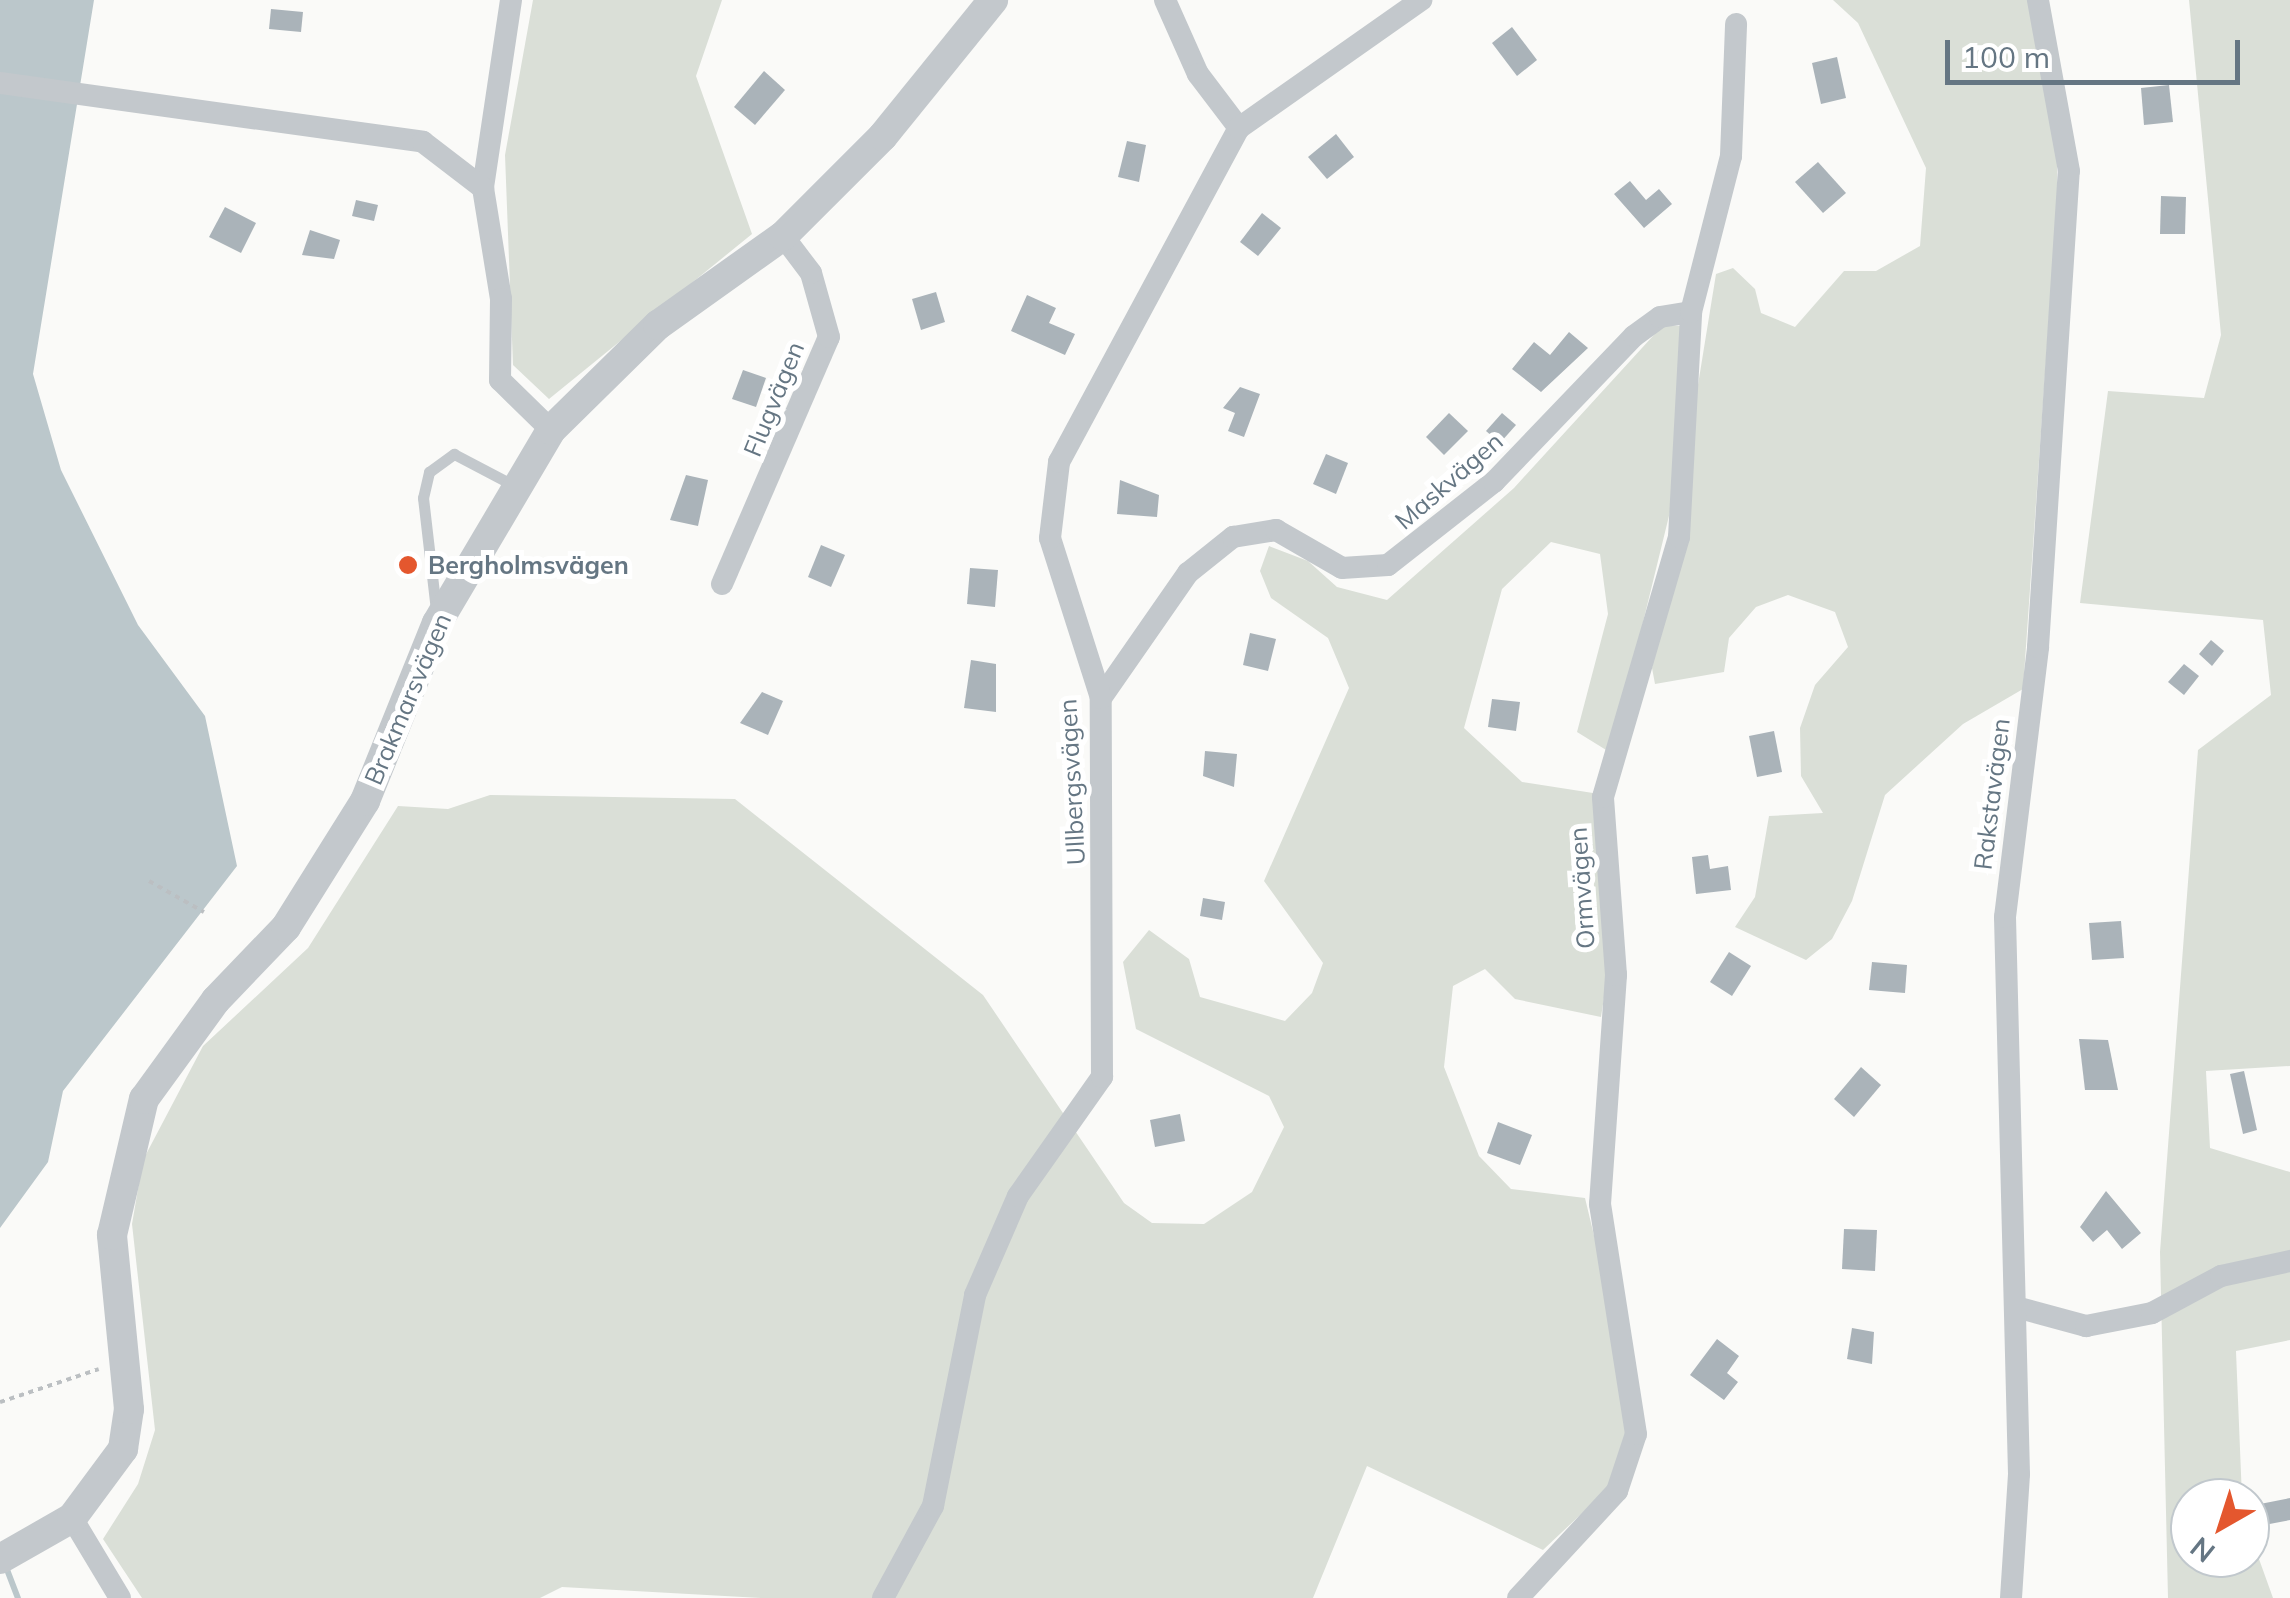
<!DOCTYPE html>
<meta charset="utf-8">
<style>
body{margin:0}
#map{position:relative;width:2290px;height:1598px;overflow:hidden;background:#fafaf8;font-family:Mulish,sans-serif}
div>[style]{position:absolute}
.green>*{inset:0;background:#dadfd7}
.water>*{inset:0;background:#bbc7cb}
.stream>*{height:6px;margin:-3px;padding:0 3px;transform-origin:3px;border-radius:3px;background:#bbc7cb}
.building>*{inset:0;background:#aab3b9}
.path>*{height:4px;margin-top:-2px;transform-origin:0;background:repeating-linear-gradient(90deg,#bbbfc2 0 5px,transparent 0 10px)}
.service>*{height:11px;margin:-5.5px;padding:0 5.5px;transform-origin:5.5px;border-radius:5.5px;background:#c3c8cc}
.minor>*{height:22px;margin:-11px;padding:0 11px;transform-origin:11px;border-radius:11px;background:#c3c8cc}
.tertiary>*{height:30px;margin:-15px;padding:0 15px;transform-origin:15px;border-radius:15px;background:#c3c8cc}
.dots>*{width:28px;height:28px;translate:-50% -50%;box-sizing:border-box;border:5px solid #fff;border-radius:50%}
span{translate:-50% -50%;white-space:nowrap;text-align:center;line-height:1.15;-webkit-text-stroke:10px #fff;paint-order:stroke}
.street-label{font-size:25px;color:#657683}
.poi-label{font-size:25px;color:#657683;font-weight:700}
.left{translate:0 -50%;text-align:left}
.north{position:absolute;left:2170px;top:1478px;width:100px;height:100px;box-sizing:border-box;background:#fff;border:2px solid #c1c8cd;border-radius:50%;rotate:219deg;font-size:28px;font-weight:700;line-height:40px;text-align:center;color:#657683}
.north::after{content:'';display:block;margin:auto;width:35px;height:45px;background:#e4572e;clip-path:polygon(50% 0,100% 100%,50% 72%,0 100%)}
.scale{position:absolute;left:1945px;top:40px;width:295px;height:45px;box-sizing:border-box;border:5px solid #657683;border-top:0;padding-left:12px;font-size:30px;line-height:35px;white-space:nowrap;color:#657683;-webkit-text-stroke:8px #fff;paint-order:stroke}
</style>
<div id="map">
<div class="green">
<div style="clip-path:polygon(533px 0,722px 0,696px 76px,752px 234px,549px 399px,513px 365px,505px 155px)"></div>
<div style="clip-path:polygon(1833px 0,2028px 0,2057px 139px,2057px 203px,2023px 689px,1963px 724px,1885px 795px,1852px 901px,1832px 939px,1806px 960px,1735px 927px,1755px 897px,1769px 816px,1823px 813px,1801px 776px,1800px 728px,1815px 685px,1848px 647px,1835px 612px,1788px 595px,1756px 607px,1729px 638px,1724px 672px,1655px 684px,1652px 668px,1716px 274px,1733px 268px,1755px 289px,1761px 313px,1795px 327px,1844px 271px,1876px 271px,1920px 246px,1926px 168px,1858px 23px)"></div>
<div style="clip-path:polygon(2189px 0,2290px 0,2290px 1066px,2206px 1071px,2210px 1148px,2290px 1172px,2290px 1340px,2236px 1351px,2242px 1498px,2190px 1498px,2190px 1558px,2250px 1558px,2250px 1534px,2273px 1598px,2168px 1598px,2160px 1252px,2198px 750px,2271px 695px,2263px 620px,2080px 603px,2108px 391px,2204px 398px,2221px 335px)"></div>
<div style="clip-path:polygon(1663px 325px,1684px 326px,1679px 475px,1611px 753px,1577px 732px,1608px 614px,1600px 554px,1551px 542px,1502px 589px,1464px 728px,1522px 782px,1593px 793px,1609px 965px,1601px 1017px,1515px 999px,1485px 969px,1453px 986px,1444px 1067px,1479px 1156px,1511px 1189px,1585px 1198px,1609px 1298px,1631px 1432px,1614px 1483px,1543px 1550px,1367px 1466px,1313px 1598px,761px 1598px,562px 1587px,540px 1598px,142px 1598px,103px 1539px,138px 1484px,155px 1430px,132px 1224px,143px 1160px,203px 1046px,308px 948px,398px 806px,448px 809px,490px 795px,735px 799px,983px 995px,1124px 1203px,1152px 1223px,1204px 1224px,1252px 1192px,1284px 1127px,1269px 1096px,1136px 1029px,1123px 962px,1149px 930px,1189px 959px,1200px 997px,1285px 1021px,1312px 993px,1323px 963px,1264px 881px,1349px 688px,1328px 638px,1271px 598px,1260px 571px,1269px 546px,1308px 561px,1337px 587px,1387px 600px,1514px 488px)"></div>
</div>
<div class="water">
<div style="clip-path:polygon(0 0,94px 0,33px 374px,61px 470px,138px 625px,205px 716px,237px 866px,63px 1091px,48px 1162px,0 1228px)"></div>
</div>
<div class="stream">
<div style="left:6px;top:1567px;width:33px;rotate:69deg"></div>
</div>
<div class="building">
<div style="clip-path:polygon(271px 9px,303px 12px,301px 32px,269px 29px)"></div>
<div style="clip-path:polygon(1512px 27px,1537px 60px,1517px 76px,1492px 43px)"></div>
<div style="clip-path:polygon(1837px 57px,1846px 98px,1821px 104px,1812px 63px)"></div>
<div style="clip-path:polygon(764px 71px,785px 90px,755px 125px,734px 107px)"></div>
<div style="clip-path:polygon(2169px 85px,2173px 122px,2144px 125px,2141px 88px)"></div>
<div style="clip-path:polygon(1336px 134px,1354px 157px,1327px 179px,1308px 157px)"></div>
<div style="clip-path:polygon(1127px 141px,1146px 145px,1139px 182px,1118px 177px)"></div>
<div style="clip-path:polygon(1818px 162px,1846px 193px,1823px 213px,1795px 182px)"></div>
<div style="clip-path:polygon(1630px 181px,1646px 200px,1659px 189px,1672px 204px,1644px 228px,1614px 194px)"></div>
<div style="clip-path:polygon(2161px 196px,2186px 197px,2185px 234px,2160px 234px)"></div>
<div style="clip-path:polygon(356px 200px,378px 205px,374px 221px,352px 216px)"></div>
<div style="clip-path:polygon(225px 207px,256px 223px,241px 253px,209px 237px)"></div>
<div style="clip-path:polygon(1262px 213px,1281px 228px,1258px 256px,1240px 242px)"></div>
<div style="clip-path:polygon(310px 230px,340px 240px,334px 259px,302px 255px)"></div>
<div style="clip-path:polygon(936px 292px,945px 322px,921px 330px,912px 299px)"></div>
<div style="clip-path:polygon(1027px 295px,1056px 308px,1049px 323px,1075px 334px,1065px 355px,1011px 331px)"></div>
<div style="clip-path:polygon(1569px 332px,1588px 348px,1541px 392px,1512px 369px,1534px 342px,1550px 355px)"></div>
<div style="clip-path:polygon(743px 370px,766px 378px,756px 407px,732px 399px)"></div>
<div style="clip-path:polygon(1240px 387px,1260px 394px,1244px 437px,1228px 431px,1235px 413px,1223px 408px)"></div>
<div style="clip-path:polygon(1449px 413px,1468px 431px,1444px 455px,1426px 437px)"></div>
<div style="clip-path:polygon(1502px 413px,1516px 425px,1500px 443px,1486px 431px)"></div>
<div style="clip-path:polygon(1326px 454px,1348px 463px,1336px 494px,1313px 484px)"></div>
<div style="clip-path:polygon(686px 475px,708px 480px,698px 526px,670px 520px)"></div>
<div style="clip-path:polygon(1120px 480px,1159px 495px,1157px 517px,1117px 514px)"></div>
<div style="clip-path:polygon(821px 545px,845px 555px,831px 587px,808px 577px)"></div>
<div style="clip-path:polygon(970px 568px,998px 570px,995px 607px,967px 604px)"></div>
<div style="clip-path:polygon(1250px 633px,1276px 639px,1268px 671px,1243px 665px)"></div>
<div style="clip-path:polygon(2211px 640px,2224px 651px,2212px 666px,2199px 654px)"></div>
<div style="clip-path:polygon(971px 660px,996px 664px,996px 712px,964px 708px)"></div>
<div style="clip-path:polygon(2184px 664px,2199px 676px,2184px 695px,2168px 682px)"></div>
<div style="clip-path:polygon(762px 692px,783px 701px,768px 735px,740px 723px)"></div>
<div style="clip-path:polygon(1492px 699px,1520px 702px,1516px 731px,1488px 727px)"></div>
<div style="clip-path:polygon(1774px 731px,1782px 772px,1757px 777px,1749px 736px)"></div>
<div style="clip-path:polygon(1205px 751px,1237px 754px,1234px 787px,1203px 776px)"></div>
<div style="clip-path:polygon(1708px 855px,1710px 869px,1728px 866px,1731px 890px,1696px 894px,1692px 857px)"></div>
<div style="clip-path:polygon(1203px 898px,1225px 902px,1222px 920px,1200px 916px)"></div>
<div style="clip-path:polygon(2121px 921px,2124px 958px,2092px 960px,2089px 923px)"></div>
<div style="clip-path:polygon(1729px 952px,1751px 966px,1732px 996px,1710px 982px)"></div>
<div style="clip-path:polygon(1872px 962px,1907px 965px,1905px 993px,1869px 990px)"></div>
<div style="clip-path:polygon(2079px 1039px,2108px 1040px,2118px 1090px,2085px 1090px)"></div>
<div style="clip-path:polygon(1861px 1067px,1881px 1085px,1854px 1117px,1834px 1099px)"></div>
<div style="clip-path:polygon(2244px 1071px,2257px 1130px,2243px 1134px,2230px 1074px)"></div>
<div style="clip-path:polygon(1180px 1114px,1185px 1141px,1155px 1147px,1150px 1120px)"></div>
<div style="clip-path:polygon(1498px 1122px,1532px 1135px,1520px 1165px,1487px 1153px)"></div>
<div style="clip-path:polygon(2106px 1191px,2141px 1233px,2122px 1249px,2107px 1230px,2093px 1242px,2080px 1227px)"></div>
<div style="clip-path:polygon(1844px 1229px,1877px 1230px,1875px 1271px,1842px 1269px)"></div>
<div style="clip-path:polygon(1852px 1328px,1874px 1332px,1872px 1364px,1847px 1359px)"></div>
<div style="clip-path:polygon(1717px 1339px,1739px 1356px,1727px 1373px,1738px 1382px,1724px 1400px,1690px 1375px)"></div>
<div style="clip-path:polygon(2290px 1498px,2290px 1520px,2259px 1526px,2255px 1505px)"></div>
</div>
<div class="path">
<div style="left:149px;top:881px;width:63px;rotate:29.4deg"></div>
<div style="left:0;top:1402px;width:104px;rotate:-18.4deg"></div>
</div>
<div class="service">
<div style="left:436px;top:610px;width:113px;rotate:-96.6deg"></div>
<div style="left:423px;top:498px;width:27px;rotate:-77deg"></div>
<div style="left:429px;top:472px;width:31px;rotate:-36deg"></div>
<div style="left:454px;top:454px;width:69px;rotate:27.7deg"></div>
</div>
<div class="minor">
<div style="left:511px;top:0;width:190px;rotate:98.5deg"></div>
<div style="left:483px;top:188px;width:112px;rotate:80.8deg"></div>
<div style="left:501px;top:299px;width:81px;rotate:90.7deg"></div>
<div style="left:500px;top:380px;width:71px;rotate:44.4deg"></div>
<div style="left:1165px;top:0;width:81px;rotate:66deg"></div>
<div style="left:1198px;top:74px;width:68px;rotate:52.8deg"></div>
<div style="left:0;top:83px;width:427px;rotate:7.9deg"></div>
<div style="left:423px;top:142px;width:76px;rotate:37.5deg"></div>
<div style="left:722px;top:584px;width:269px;rotate:-66.6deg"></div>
<div style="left:829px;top:337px;width:66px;rotate:-105.7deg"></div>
<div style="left:811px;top:273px;width:46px;rotate:-127.1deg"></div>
<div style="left:1101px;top:698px;width:152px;rotate:-55.2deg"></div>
<div style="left:1188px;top:573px;width:58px;rotate:-38.7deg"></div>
<div style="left:1233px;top:537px;width:44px;rotate:-9.2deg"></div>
<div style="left:1276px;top:530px;width:76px;rotate:29.9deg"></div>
<div style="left:1342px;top:568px;width:46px;rotate:-3.7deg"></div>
<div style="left:1388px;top:565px;width:135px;rotate:-38.1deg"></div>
<div style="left:1494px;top:482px;width:202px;rotate:-46.2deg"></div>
<div style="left:1634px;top:336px;width:32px;rotate:-36deg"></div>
<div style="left:1660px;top:317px;width:31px;rotate:-9deg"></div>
<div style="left:2016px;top:1307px;width:73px;rotate:15.2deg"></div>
<div style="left:2086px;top:1326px;width:67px;rotate:-11.1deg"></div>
<div style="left:2152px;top:1313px;width:78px;rotate:-28.2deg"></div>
<div style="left:2221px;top:1276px;width:71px;rotate:-12.3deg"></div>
<div style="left:72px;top:1518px;width:93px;rotate:59deg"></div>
<div style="left:883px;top:1598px;width:105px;rotate:-61.5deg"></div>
<div style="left:933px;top:1506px;width:215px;rotate:-78.7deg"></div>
<div style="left:975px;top:1295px;width:108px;rotate:-66.5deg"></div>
<div style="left:1018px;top:1196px;width:146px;rotate:-54.8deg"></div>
<div style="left:1102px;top:1077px;width:379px;rotate:-90.2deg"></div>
<div style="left:1101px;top:698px;width:168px;rotate:-107.7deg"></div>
<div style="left:1050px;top:538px;width:77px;rotate:-83.2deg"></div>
<div style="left:1059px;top:462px;width:379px;rotate:-61.7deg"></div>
<div style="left:1239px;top:128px;width:223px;rotate:-35.1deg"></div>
<div style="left:1518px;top:1598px;width:146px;rotate:-47.2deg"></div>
<div style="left:1617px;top:1491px;width:60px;rotate:-71.6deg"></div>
<div style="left:1636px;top:1434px;width:233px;rotate:-98.9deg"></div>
<div style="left:1600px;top:1204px;width:230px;rotate:-86deg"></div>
<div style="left:1616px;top:975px;width:178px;rotate:-94.2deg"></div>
<div style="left:1603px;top:797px;width:271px;rotate:-73.7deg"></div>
<div style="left:1679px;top:537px;width:225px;rotate:-86.9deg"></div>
<div style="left:1691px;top:312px;width:161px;rotate:-75.6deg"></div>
<div style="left:1731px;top:156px;width:132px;rotate:-87.8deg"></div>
<div style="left:2011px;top:1598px;width:124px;rotate:-86.3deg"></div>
<div style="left:2019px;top:1474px;width:557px;rotate:-91.44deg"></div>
<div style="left:2005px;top:917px;width:272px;rotate:-83deg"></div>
<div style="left:2038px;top:647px;width:477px;rotate:-86.3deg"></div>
<div style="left:2069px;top:171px;width:174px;rotate:-100.3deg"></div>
</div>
<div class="tertiary">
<div style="left:0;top:1559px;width:83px;rotate:-29.7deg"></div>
<div style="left:72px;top:1518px;width:86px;rotate:-53.5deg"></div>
<div style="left:123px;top:1449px;width:40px;rotate:-81.5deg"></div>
<div style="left:129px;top:1409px;width:175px;rotate:-95.6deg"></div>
<div style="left:112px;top:1235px;width:140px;rotate:-76.8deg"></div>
<div style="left:144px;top:1099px;width:122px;rotate:-54deg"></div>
<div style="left:216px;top:1000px;width:101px;rotate:-46.2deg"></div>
<div style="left:286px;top:927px;width:149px;rotate:-57.9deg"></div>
<div style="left:365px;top:801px;width:192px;rotate:-68deg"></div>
<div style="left:437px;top:623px;width:224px;rotate:-59.4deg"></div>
<div style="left:551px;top:430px;width:150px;rotate:-44.5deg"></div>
<div style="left:658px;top:325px;width:153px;rotate:-35.5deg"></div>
<div style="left:783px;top:236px;width:141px;rotate:-45deg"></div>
<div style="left:883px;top:136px;width:175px;rotate:-51deg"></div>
</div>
<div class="dots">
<div style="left:408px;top:565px;background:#e4572e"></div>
</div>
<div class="street-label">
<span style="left:774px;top:399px;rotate:-68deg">Flugvägen</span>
<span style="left:1449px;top:481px;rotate:-41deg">Maskvägen</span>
<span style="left:408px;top:699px;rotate:-67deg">Brakmarsvägen</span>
<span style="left:1072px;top:782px;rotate:-93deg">Ullbergsvägen</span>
<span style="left:1992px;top:794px;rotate:-83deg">Rakstavägen</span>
<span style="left:1582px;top:888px;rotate:-94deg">Ormvägen</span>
</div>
<div class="poi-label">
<span class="left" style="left:428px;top:565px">Bergholmsvägen</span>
</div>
<div class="north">N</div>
<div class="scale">100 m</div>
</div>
